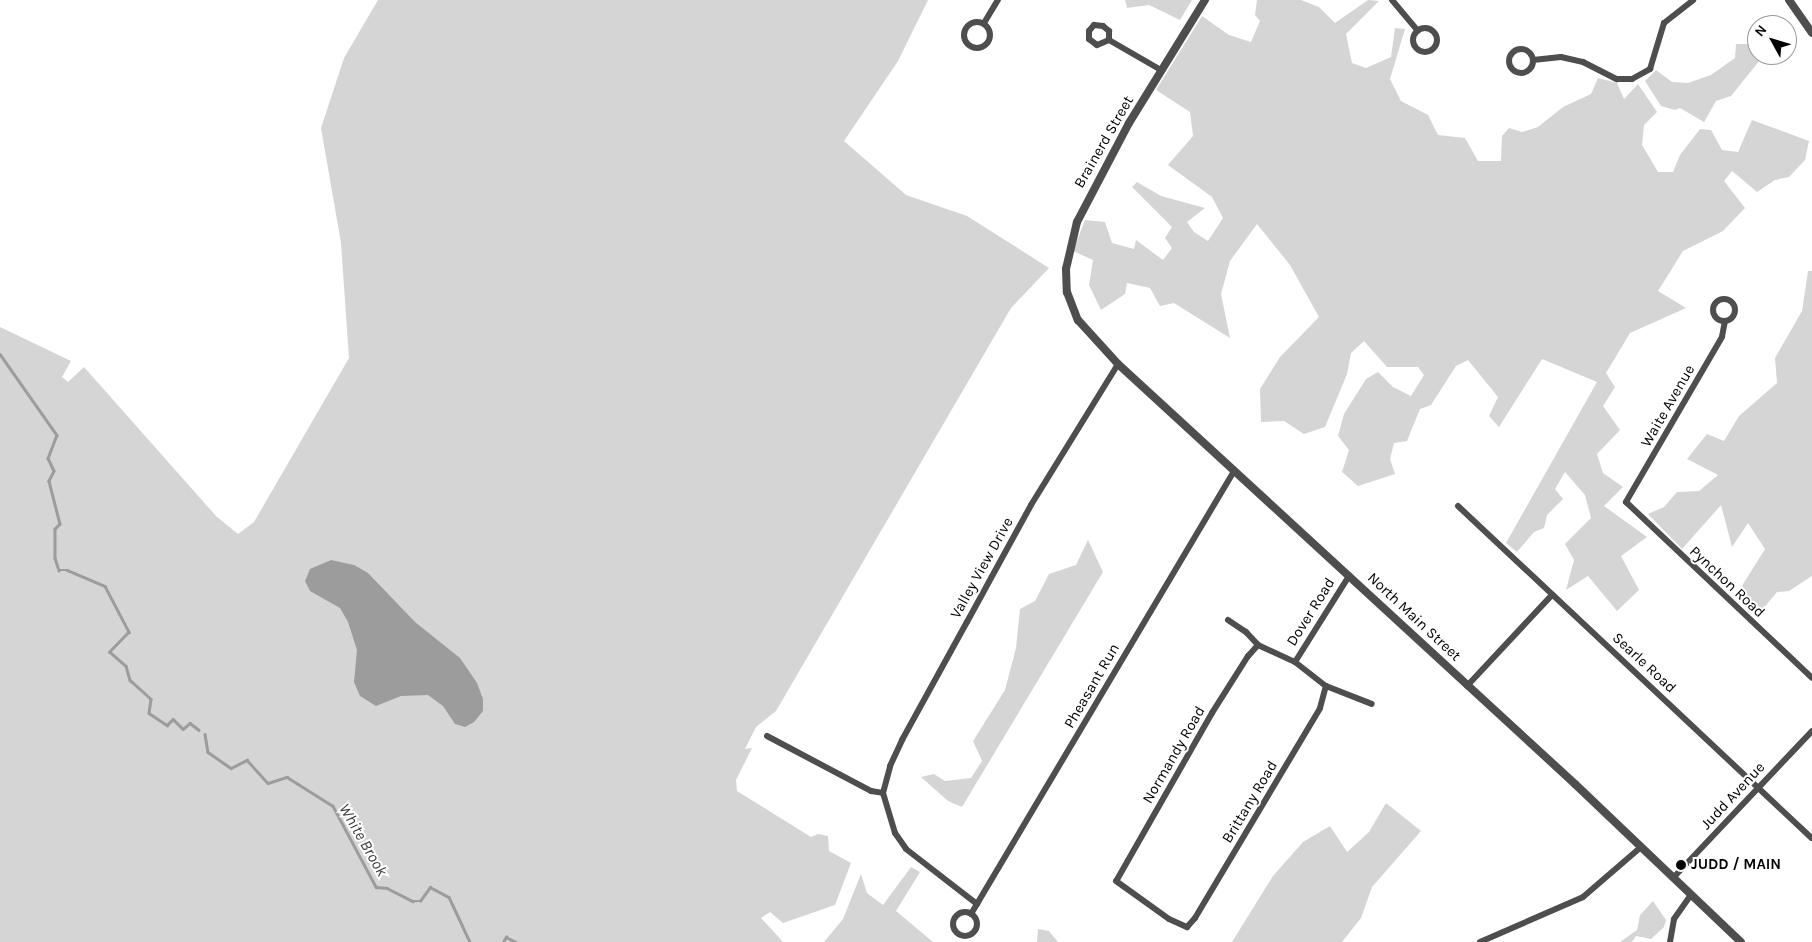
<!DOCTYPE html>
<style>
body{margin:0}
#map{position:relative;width:1812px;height:942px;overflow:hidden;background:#fff;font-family:Karla,sans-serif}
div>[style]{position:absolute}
.green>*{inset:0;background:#d5d5d5}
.water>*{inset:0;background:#9c9c9c}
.stream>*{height:2.5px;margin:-1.25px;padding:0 1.25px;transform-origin:1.25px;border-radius:1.25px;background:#9c9c9c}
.minor>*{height:6px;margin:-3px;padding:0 3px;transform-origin:3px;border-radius:3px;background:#4e4e4e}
.minor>.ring{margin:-3px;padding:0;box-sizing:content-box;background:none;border:6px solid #4e4e4e;border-radius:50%}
.tertiary>*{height:8px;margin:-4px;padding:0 4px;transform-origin:4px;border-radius:4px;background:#4e4e4e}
.dots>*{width:14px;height:14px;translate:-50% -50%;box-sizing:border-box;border:2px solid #fff;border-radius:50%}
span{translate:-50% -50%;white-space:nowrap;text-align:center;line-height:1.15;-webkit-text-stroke:4px #fff;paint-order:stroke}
.street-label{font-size:15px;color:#000}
.poi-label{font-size:15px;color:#000;font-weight:700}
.left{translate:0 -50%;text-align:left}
.water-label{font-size:16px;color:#3d3d3d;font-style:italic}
.north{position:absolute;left:1747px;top:15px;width:50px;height:50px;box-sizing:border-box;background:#fff;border:1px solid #999;border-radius:50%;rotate:309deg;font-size:14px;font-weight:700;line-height:20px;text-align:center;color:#000}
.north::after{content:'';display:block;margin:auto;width:18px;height:22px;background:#000;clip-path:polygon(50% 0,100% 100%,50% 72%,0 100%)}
</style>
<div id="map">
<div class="green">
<div style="clip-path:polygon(378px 0,928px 0,898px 61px,844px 141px,906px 195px,967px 216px,1049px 268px,1011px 308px,776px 711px,756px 727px,745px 749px,752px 748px,736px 780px,737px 791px,811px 837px,818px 834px,828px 836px,829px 851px,851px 863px,835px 905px,783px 923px,770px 912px,761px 918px,783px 942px,0 942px,0 327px,71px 361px,62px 377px,68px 382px,84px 367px,216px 516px,238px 534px,254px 522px,349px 358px,341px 243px,321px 128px,344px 58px)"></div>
<div style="clip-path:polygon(1125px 0,1192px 0,1180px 20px,1149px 5px,1127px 8px)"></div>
<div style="clip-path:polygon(1257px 0,1301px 0,1319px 7px,1335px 23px,1368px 0,1379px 1px,1346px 34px,1352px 63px,1366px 68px,1391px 57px,1395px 28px,1405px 29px,1390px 79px,1401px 101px,1428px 115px,1438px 135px,1465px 138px,1478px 161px,1501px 161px,1502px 136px,1509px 128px,1522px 132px,1538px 127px,1563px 107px,1591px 94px,1598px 78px,1617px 83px,1624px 99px,1638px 84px,1657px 112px,1644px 125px,1642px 145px,1658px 172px,1673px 172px,1680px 155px,1700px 129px,1711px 130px,1722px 150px,1738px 152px,1752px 120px,1809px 141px,1805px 160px,1789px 177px,1775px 180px,1757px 192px,1732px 171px,1724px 181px,1745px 208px,1723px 231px,1683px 251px,1658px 291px,1686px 308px,1630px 333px,1606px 373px,1615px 387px,1603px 406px,1620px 430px,1597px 454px,1603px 473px,1623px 487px,1604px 506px,1647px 537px,1621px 556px,1639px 590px,1617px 611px,1588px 576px,1566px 590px,1574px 560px,1565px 544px,1591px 518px,1585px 495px,1565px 472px,1555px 489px,1563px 499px,1547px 515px,1544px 528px,1534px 532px,1517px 552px,1506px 543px,1597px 382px,1542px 359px,1499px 427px,1489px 416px,1498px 397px,1468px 360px,1456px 366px,1431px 405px,1420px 409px,1407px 441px,1394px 443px,1390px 459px,1395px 474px,1358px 486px,1342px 472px,1349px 450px,1338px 436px,1344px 414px,1366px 379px,1378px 372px,1393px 387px,1411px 396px,1424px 375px,1418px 367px,1387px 367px,1364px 341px,1351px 353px,1347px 374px,1325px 427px,1304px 434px,1284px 421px,1261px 422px,1260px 389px,1280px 357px,1319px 317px,1290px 265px,1257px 224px,1230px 261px,1221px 294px,1230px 338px,1174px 303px,1160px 306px,1150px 288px,1127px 283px,1125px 294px,1101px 310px,1089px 285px,1093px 260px,1073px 251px,1085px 220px,1105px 222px,1112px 243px,1134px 249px,1136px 240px,1163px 260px,1172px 248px,1165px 238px,1172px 227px,1132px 187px,1137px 182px,1161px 196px,1205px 208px,1187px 222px,1194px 232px,1208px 241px,1223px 218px,1212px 197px,1168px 165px,1193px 136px,1190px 112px,1156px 90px,1202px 16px,1229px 35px,1251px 42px,1260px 21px,1255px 15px)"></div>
<div style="clip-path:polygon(1736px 44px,1757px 44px,1757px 55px,1764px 55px,1731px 96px,1716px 101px,1704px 122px,1680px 108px,1675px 110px,1661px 106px,1645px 81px,1656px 70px,1672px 82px,1688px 83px,1711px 75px,1735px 58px)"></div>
<div style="clip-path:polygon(1808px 271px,1812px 271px,1812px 576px,1789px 591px,1777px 592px,1756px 617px,1735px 597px,1765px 549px,1748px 523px,1732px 547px,1721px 505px,1682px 549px,1648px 514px,1664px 507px,1677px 492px,1699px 491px,1718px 475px,1687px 459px,1707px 434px,1724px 441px,1739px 416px,1777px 383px,1775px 358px,1802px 311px)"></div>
<div style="clip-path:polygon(1088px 540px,1103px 572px,962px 807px,948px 801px,921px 777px,934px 774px,945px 781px,971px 778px,982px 761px,973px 741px,1005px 690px,1016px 648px,1020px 609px,1035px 601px,1049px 574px,1076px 565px)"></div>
<div style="clip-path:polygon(1386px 803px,1421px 831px,1372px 887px,1361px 918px,1342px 942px,1232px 942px,1273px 876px,1303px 842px,1330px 826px,1347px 852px,1369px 832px)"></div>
<div style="clip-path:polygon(911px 867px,920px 872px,896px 911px,933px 942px,824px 942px,843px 919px,861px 874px,867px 893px,883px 905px)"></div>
<div style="clip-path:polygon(1653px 901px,1666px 920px,1664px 927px,1651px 939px,1636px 936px,1632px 942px,1620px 942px,1637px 930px,1640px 915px)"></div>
<div style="clip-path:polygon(1038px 929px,1049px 931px,1058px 942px,1037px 942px)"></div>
</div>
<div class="water">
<div style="clip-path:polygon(331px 560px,354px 565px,368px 573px,415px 622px,460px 658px,477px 683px,483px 699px,483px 711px,474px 722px,465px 727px,455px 724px,443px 706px,428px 695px,401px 696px,376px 706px,360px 696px,354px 682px,357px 650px,348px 622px,340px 608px,310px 591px,305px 581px,310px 569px)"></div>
</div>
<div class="stream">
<div style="left:0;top:354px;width:99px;rotate:54.9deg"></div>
<div style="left:57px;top:435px;width:25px;rotate:111deg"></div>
<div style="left:48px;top:458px;width:14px;rotate:65deg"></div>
<div style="left:54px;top:471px;width:11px;rotate:117deg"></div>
<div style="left:49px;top:481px;width:44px;rotate:75.7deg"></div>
<div style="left:60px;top:524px;width:7px;rotate:135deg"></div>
<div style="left:55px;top:529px;width:29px;rotate:90deg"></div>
<div style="left:55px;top:558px;width:13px;rotate:72deg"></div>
<div style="left:59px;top:570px;width:8px"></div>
<div style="left:67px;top:570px;width:41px;rotate:22.8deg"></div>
<div style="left:105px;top:586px;width:52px;rotate:62.4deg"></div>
<div style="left:129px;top:632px;width:28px;rotate:134deg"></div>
<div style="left:110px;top:652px;width:21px;rotate:41deg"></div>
<div style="left:126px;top:666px;width:15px;rotate:74deg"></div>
<div style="left:130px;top:680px;width:28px;rotate:42deg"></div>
<div style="left:151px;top:699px;width:14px;rotate:98deg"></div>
<div style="left:149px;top:713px;width:22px;rotate:34deg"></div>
<div style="left:167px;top:725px;width:8px;rotate:-45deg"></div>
<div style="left:173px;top:719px;width:14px;rotate:45deg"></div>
<div style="left:183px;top:729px;width:9px;rotate:-41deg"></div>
<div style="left:190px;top:723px;width:11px;rotate:38deg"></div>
<div style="left:205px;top:734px;width:18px;rotate:81deg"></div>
<div style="left:208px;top:752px;width:28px;rotate:35deg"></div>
<div style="left:231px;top:768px;width:18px;rotate:-27deg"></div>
<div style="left:247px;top:760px;width:31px;rotate:48deg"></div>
<div style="left:268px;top:783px;width:20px;rotate:-18deg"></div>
<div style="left:287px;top:777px;width:54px;rotate:32.2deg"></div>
<div style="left:333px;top:806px;width:92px;rotate:62deg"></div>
<div style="left:376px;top:887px;width:11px;rotate:5deg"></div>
<div style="left:387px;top:888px;width:29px;rotate:27deg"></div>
<div style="left:413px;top:901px;width:7px"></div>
<div style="left:420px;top:901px;width:17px;rotate:-54deg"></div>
<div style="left:430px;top:887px;width:21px;rotate:28deg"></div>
<div style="left:449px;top:897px;width:50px;rotate:65deg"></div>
<div style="left:503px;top:942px;width:6px;rotate:-59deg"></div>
<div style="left:506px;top:937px;width:11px;rotate:27deg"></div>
</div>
<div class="minor">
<div style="left:1392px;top:0;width:40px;rotate:50deg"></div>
<div class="ring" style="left:964px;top:22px;width:20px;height:20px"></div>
<div style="left:984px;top:23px;width:27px;rotate:-59deg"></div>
<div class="ring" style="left:1413px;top:28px;width:18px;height:18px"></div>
<div style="left:1109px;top:40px;width:13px;rotate:157deg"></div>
<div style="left:1097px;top:45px;width:10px;rotate:-143deg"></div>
<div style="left:1089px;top:39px;width:8px;rotate:-90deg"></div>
<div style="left:1089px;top:31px;width:8px;rotate:-50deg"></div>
<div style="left:1094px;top:25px;width:9px;rotate:6deg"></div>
<div style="left:1103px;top:26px;width:8px;rotate:40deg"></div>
<div style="left:1109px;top:31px;width:9px;rotate:90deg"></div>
<div style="left:1109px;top:40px;width:60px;rotate:30deg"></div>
<div class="ring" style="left:1509px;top:49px;width:18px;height:18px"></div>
<div style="left:1533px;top:60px;width:28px;rotate:-6deg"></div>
<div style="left:1561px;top:57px;width:23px;rotate:13deg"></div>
<div style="left:1583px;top:62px;width:38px;rotate:27deg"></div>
<div style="left:1617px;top:79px;width:15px"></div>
<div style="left:1632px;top:79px;width:21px;rotate:-29deg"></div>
<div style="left:1650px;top:69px;width:48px;rotate:-73.1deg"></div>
<div style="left:1664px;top:23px;width:37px;rotate:-38deg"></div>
<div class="ring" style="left:1713px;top:299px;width:16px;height:16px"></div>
<div style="left:1725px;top:321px;width:16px;rotate:101deg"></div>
<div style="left:1722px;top:337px;width:191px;rotate:120.2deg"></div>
<div style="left:1626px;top:502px;width:256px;rotate:43.4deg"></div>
<div style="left:1458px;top:506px;width:485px;rotate:43.2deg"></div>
<div style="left:1228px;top:620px;width:22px;rotate:34deg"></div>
<div style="left:1246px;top:632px;width:18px;rotate:47deg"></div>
<div style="left:1258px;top:645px;width:41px;rotate:24.7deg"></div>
<div style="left:1295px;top:662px;width:39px;rotate:38deg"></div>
<div style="left:1326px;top:686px;width:49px;rotate:21.4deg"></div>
<div style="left:1258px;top:645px;width:15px;rotate:132deg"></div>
<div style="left:1248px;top:656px;width:67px;rotate:122.3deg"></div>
<div style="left:1212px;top:713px;width:193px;rotate:119.7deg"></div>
<div style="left:1116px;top:881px;width:65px;rotate:35.6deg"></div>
<div style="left:1169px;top:919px;width:20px;rotate:24deg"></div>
<div style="left:1187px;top:927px;width:12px;rotate:-48deg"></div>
<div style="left:1195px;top:918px;width:244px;rotate:-59.2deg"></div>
<div style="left:1320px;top:708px;width:23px;rotate:-75deg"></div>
<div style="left:1295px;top:662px;width:102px;rotate:-57.9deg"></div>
<div style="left:1467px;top:686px;width:125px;rotate:-47deg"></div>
<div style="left:767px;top:736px;width:118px;rotate:27.9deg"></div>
<div style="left:871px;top:791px;width:12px;rotate:9deg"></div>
<div style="left:883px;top:793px;width:42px;rotate:73.3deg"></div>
<div style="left:895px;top:833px;width:19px;rotate:55deg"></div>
<div style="left:906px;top:849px;width:90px;rotate:37.8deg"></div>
<div style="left:883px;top:793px;width:28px;rotate:-75deg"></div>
<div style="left:890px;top:766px;width:29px;rotate:-65deg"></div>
<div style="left:902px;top:740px;width:135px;rotate:-61.2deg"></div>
<div style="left:967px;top:622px;width:133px;rotate:-61.3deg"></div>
<div style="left:1031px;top:505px;width:166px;rotate:-58.3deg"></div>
<div style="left:1673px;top:878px;width:202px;rotate:-46.6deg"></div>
<div class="ring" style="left:953px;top:912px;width:18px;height:18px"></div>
<div style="left:971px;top:914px;width:515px;rotate:-59.3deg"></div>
<div style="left:1480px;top:942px;width:112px;rotate:-23.6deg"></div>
<div style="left:1583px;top:897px;width:75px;rotate:-40.7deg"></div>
<div style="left:1670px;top:942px;width:23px;rotate:-80deg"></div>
<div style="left:1674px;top:919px;width:29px;rotate:-55deg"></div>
</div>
<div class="tertiary">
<div style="left:1205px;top:0;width:145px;rotate:121.7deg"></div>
<div style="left:1129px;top:123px;width:112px;rotate:117.7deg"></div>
<div style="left:1077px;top:222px;width:48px;rotate:103.2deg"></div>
<div style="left:1066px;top:269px;width:23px;rotate:88deg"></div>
<div style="left:1067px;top:292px;width:30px;rotate:69deg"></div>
<div style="left:1078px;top:320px;width:59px;rotate:47.7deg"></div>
<div style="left:1118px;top:364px;width:621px;rotate:42.58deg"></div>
<div style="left:1575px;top:784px;width:229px;rotate:43.6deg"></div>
<div style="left:1789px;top:0;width:40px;rotate:55.1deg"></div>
</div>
<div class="dots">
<div style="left:1681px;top:865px;background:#000"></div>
</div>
<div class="street-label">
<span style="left:1104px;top:142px;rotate:-60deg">Brainerd Street</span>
<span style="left:1668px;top:406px;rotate:-60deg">Waite Avenue</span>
<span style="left:982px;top:568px;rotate:-61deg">Valley View Drive</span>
<span style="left:1727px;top:582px;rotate:43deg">Pynchon Road</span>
<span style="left:1311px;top:612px;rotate:-58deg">Dover Road</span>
<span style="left:1414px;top:617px;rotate:43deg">North Main Street</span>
<span style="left:1644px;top:663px;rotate:43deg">Searle Road</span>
<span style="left:1092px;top:686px;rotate:-60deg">Pheasant Run</span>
<span style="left:1174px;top:755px;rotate:-60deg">Normandy Road</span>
<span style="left:1733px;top:796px;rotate:-47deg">Judd Avenue</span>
<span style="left:1250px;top:802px;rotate:-59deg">Brittany Road</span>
</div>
<div class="poi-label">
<span class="left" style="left:1691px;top:865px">JUDD / MAIN</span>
</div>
<div class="water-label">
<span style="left:363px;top:840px;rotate:60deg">White Brook</span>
</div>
<div class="north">N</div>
</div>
